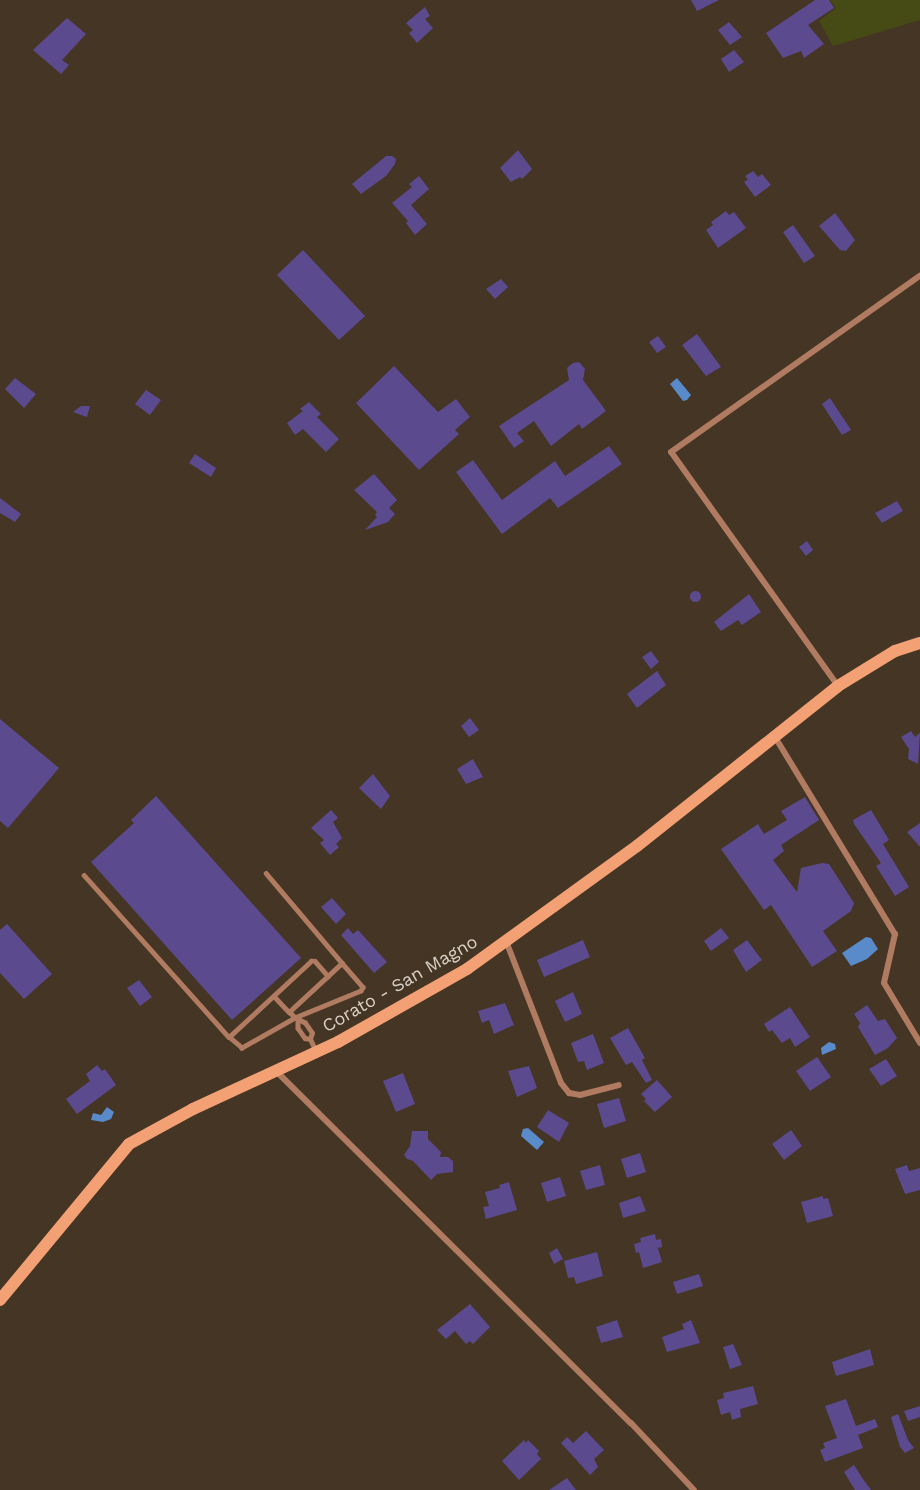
<!DOCTYPE html>
<style>
body{margin:0}
#map{position:relative;width:920px;height:1490px;overflow:hidden;background:#443524;font-family:"Work Sans",sans-serif}
div>[style]{position:absolute}
.green>*{inset:0;background:#464b15}
.water>*{inset:0;background:#598ac9}
.building>*{inset:0;background:#5c4a8f}
.round{border-radius:50%}
.lane>*{height:4.5px;margin:-2.25px;padding:0 2.25px;transform-origin:2.25px;border-radius:2.25px;background:#b07b60}
.street>*{height:6px;margin:-3px;padding:0 3px;transform-origin:3px;border-radius:3px;background:#b07b60}
.secondary>*{height:12px;margin:-6px;padding:0 6px;transform-origin:6px;border-radius:6px;background:#f3a074}
span{translate:-50% -50%;white-space:nowrap;text-align:center;line-height:1.15;-webkit-text-stroke:4.5px #443524;paint-order:stroke}
.street-label{font-size:18px;color:#d9d0c6}
</style>
<div id="map">
<div class="green">
<div style="clip-path:polygon(830px 0,920px 0,920px 20px,833px 46px,819px 21px,836px 8px)"></div>
</div>
<div class="water">
<div style="clip-path:polygon(677px 378px,691px 395px,687px 400px,683px 401px,670px 384px)"></div>
<div style="clip-path:polygon(866px 937px,871px 938px,878px 949px,867px 959px,851px 966px,842px 953px)"></div>
<div style="clip-path:polygon(829px 1042px,835px 1044px,836px 1049px,822px 1055px,821px 1048px)"></div>
<div style="clip-path:polygon(107px 1107px,114px 1112px,111px 1119px,103px 1122px,91px 1120px,93px 1113px,101px 1115px)"></div>
<div style="clip-path:polygon(528px 1128px,544px 1142px,537px 1150px,521px 1136px,523px 1129px)"></div>
</div>
<div class="building">
<div style="clip-path:polygon(691px 0,719px 0,697px 11px)"></div>
<div style="clip-path:polygon(815px 0,829px 0,834px 8px,808px 25px,824px 44px,804px 58px,801px 51px,783px 58px,766px 33px)"></div>
<div style="clip-path:polygon(425px 7px,430px 16px,425px 19px,433px 28px,417px 43px,409px 33px,413px 30px,406px 23px)"></div>
<div style="clip-path:polygon(67px 18px,86px 34px,62px 60px,69px 65px,61px 74px,33px 50px)"></div>
<div style="clip-path:polygon(729px 22px,742px 37px,730px 45px,718px 30px)"></div>
<div style="clip-path:polygon(734px 50px,744px 62px,729px 72px,721px 59px)"></div>
<div style="clip-path:polygon(518px 150px,532px 169px,522px 179px,520px 177px,511px 182px,500px 168px)"></div>
<div style="clip-path:polygon(386px 156px,392px 156px,396px 159px,395px 164px,386px 176px,361px 194px,352px 184px)"></div>
<div style="clip-path:polygon(753px 171px,758px 177px,762px 174px,771px 185px,755px 197px,744px 182px,748px 179px,745px 176px)"></div>
<div style="clip-path:polygon(419px 176px,429px 189px,411px 205px,427px 224px,415px 235px,406px 223px,408px 221px,392px 203px,412px 187px,409px 184px)"></div>
<div style="clip-path:polygon(726px 211px,729px 215px,734px 212px,746px 228px,718px 248px,706px 230px,713px 225px,711px 222px)"></div>
<div style="clip-path:polygon(835px 213px,855px 240px,846px 251px,840px 250px,819px 226px)"></div>
<div style="clip-path:polygon(793px 225px,815px 256px,804px 263px,783px 232px)"></div>
<div style="clip-path:polygon(303px 250px,365px 316px,339px 340px,277px 275px)"></div>
<div style="clip-path:polygon(501px 279px,508px 287px,495px 299px,486px 289px)"></div>
<div style="clip-path:polygon(697px 334px,721px 367px,706px 376px,682px 345px)"></div>
<div style="clip-path:polygon(658px 336px,666px 347px,657px 353px,649px 342px)"></div>
<div style="clip-path:polygon(579px 362px,585px 369px,583px 380px,606px 411px,582px 429px,579px 424px,551px 446px,534px 421px,517px 433px,524px 441px,514px 448px,499px 426px,569px 380px,567px 368px,573px 363px)"></div>
<div style="clip-path:polygon(394px 366px,438px 412px,456px 399px,470px 417px,455px 430px,459px 434px,419px 470px,356px 403px)"></div>
<div style="clip-path:polygon(15px 378px,36px 394px,24px 408px,5px 389px)"></div>
<div style="clip-path:polygon(146px 390px,161px 400px,150px 415px,135px 404px)"></div>
<div style="clip-path:polygon(830px 398px,851px 430px,842px 435px,822px 404px)"></div>
<div style="clip-path:polygon(309px 402px,321px 414px,317px 417px,339px 439px,326px 452px,303px 429px,295px 435px,287px 423px,303px 411px,300px 409px)"></div>
<div style="clip-path:polygon(81px 406px,90px 406px,87px 417px,73px 412px)"></div>
<div style="clip-path:polygon(609px 446px,622px 464px,558px 508px,550px 498px,502px 534px,456px 472px,473px 460px,502px 500px,555px 461px,565px 476px)"></div>
<div style="clip-path:polygon(195px 454px,216px 468px,211px 477px,189px 463px)"></div>
<div style="clip-path:polygon(374px 474px,397px 500px,389px 508px,395px 514px,388px 522px,365px 530px,377px 517px,375px 515px,377px 512px,354px 490px)"></div>
<div style="clip-path:polygon(0 498px,21px 514px,15px 522px,0 513px)"></div>
<div style="clip-path:polygon(897px 501px,903px 511px,882px 523px,875px 513px)"></div>
<div style="clip-path:polygon(807px 541px,813px 550px,806px 556px,799px 547px)"></div>
<div class="round" style="left:689.5px;top:590.5px;width:11px;height:11px"></div>
<div style="clip-path:polygon(749px 594px,761px 612px,742px 625px,738px 620px,721px 631px,714px 622px)"></div>
<div style="clip-path:polygon(651px 651px,659px 662px,651px 669px,642px 657px)"></div>
<div style="clip-path:polygon(657px 671px,666px 685px,637px 708px,627px 694px)"></div>
<div style="clip-path:polygon(470px 718px,479px 730px,469px 737px,461px 726px)"></div>
<div style="clip-path:polygon(0 719px,59px 768px,8px 828px,0 821px)"></div>
<div style="clip-path:polygon(911px 731px,915px 737px,920px 733px,918px 764px,908px 759px,909px 749px,901px 737px)"></div>
<div style="clip-path:polygon(473px 759px,483px 777px,466px 784px,457px 769px)"></div>
<div style="clip-path:polygon(373px 774px,390px 796px,381px 809px,359px 788px)"></div>
<div style="clip-path:polygon(156px 796px,301px 958px,232px 1020px,91px 862px,134px 823px,131px 820px)"></div>
<div style="clip-path:polygon(805px 797px,819px 820px,781px 845px,784px 851px,773px 860px,797px 892px,801px 868px,822px 863px,829px 864px,854px 903px,851px 911px,823px 931px,837px 951px,812px 967px,771px 905px,764px 910px,721px 849px,758px 824px,764px 834px,787px 820px,781px 811px)"></div>
<div style="clip-path:polygon(331px 810px,338px 818px,333px 822px,342px 838px,336px 844px,339px 847px,330px 855px,320px 843px,324px 840px,311px 828px)"></div>
<div style="clip-path:polygon(871px 810px,889px 840px,883px 844px,909px 887px,895px 896px,876px 866px,881px 863px,854px 824px,853px 820px)"></div>
<div style="clip-path:polygon(920px 823px,920px 847px,907px 832px)"></div>
<div style="clip-path:polygon(332px 898px,346px 914px,336px 924px,321px 907px)"></div>
<div style="clip-path:polygon(7px 924px,52px 974px,24px 999px,0 973px,0 930px)"></div>
<div style="clip-path:polygon(348px 928px,353px 934px,358px 930px,387px 962px,374px 973px,341px 935px)"></div>
<div style="clip-path:polygon(721px 928px,729px 938px,711px 951px,704px 941px)"></div>
<div style="clip-path:polygon(583px 940px,590px 957px,544px 977px,537px 960px)"></div>
<div style="clip-path:polygon(747px 940px,762px 960px,746px 972px,733px 950px)"></div>
<div style="clip-path:polygon(139px 980px,152px 997px,140px 1006px,127px 988px)"></div>
<div style="clip-path:polygon(573px 992px,582px 1014px,565px 1022px,555px 1001px)"></div>
<div style="clip-path:polygon(505px 1003px,514px 1025px,494px 1034px,489px 1020px,482px 1023px,478px 1011px)"></div>
<div style="clip-path:polygon(867px 1005px,878px 1021px,885px 1019px,897px 1038px,888px 1048px,875px 1055px,858px 1027px,860px 1023px,854px 1014px)"></div>
<div style="clip-path:polygon(790px 1007px,810px 1037px,795px 1047px,790px 1038px,782px 1043px,772px 1030px,769px 1032px,764px 1024px)"></div>
<div style="clip-path:polygon(628px 1028px,645px 1058px,642px 1060px,652px 1080px,646px 1083px,632px 1062px,626px 1065px,610px 1038px)"></div>
<div style="clip-path:polygon(593px 1034px,604px 1063px,587px 1070px,584px 1061px,578px 1062px,571px 1043px)"></div>
<div style="clip-path:polygon(817px 1057px,831px 1077px,810px 1091px,796px 1071px)"></div>
<div style="clip-path:polygon(886px 1059px,897px 1076px,881px 1086px,869px 1069px)"></div>
<div style="clip-path:polygon(97px 1065px,102px 1071px,105px 1069px,116px 1085px,77px 1114px,66px 1099px,90px 1081px,86px 1074px)"></div>
<div style="clip-path:polygon(529px 1066px,537px 1088px,517px 1097px,508px 1071px)"></div>
<div style="clip-path:polygon(403px 1073px,415px 1104px,396px 1112px,383px 1081px)"></div>
<div style="clip-path:polygon(657px 1080px,672px 1097px,655px 1112px,644px 1101px,646px 1099px,641px 1094px)"></div>
<div style="clip-path:polygon(619px 1098px,626px 1121px,604px 1128px,597px 1104px)"></div>
<div style="clip-path:polygon(548px 1110px,569px 1123px,559px 1142px,537px 1127px)"></div>
<div style="clip-path:polygon(791px 1130px,802px 1146px,784px 1160px,772px 1144px)"></div>
<div style="clip-path:polygon(412px 1131px,428px 1131px,428px 1139px,441px 1152px,440px 1157px,448px 1157px,453px 1161px,453px 1172px,437px 1174px,431px 1180px,413px 1161px,407px 1159px,404px 1155px,410px 1146px)"></div>
<div style="clip-path:polygon(640px 1153px,646px 1172px,627px 1178px,621px 1159px)"></div>
<div style="clip-path:polygon(600px 1165px,605px 1185px,586px 1190px,580px 1171px)"></div>
<div style="clip-path:polygon(907px 1165px,909px 1171px,920px 1168px,920px 1190px,905px 1194px,895px 1169px)"></div>
<div style="clip-path:polygon(560px 1177px,566px 1196px,547px 1202px,541px 1183px)"></div>
<div style="clip-path:polygon(509px 1182px,517px 1210px,486px 1219px,483px 1207px,489px 1206px,485px 1192px,500px 1188px,499px 1185px)"></div>
<div style="clip-path:polygon(640px 1196px,646px 1211px,623px 1218px,619px 1203px)"></div>
<div style="clip-path:polygon(823px 1196px,823px 1199px,828px 1198px,833px 1216px,807px 1223px,801px 1202px)"></div>
<div style="clip-path:polygon(655px 1234px,656px 1240px,661px 1239px,662px 1247px,658px 1248px,662px 1262px,643px 1268px,639px 1252px,636px 1253px,634px 1244px,641px 1242px,640px 1238px)"></div>
<div style="clip-path:polygon(557px 1248px,563px 1259px,554px 1264px,549px 1253px)"></div>
<div style="clip-path:polygon(597px 1252px,603px 1276px,576px 1284px,574px 1277px,568px 1278px,564px 1261px)"></div>
<div style="clip-path:polygon(699px 1274px,703px 1286px,677px 1294px,673px 1282px)"></div>
<div style="clip-path:polygon(470px 1304px,490px 1327px,473px 1344px,470px 1341px,466px 1344px,455px 1331px,446px 1339px,437px 1330px)"></div>
<div style="clip-path:polygon(617px 1320px,623px 1337px,601px 1343px,596px 1327px)"></div>
<div style="clip-path:polygon(691px 1320px,700px 1343px,667px 1352px,662px 1337px,684px 1329px,682px 1324px)"></div>
<div style="clip-path:polygon(733px 1344px,742px 1365px,730px 1369px,723px 1347px)"></div>
<div style="clip-path:polygon(870px 1349px,874px 1365px,836px 1376px,832px 1362px)"></div>
<div style="clip-path:polygon(753px 1386px,758px 1404px,740px 1409px,741px 1417px,732px 1420px,730px 1412px,721px 1415px,717px 1400px,724px 1398px,723px 1393px)"></div>
<div style="clip-path:polygon(846px 1399px,856px 1426px,875px 1419px,878px 1427px,858px 1435px,863px 1448px,825px 1462px,820px 1450px,825px 1448px,823px 1443px,837px 1438px,825px 1406px)"></div>
<div style="clip-path:polygon(920px 1406px,920px 1417px,908px 1421px,904px 1411px)"></div>
<div style="clip-path:polygon(898px 1414px,908px 1440px,914px 1448px,905px 1453px,900px 1447px,891px 1417px)"></div>
<div style="clip-path:polygon(586px 1431px,604px 1450px,594px 1459px,598px 1467px,590px 1475px,561px 1443px,567px 1437px,573px 1443px)"></div>
<div style="clip-path:polygon(524px 1440px,526px 1443px,528px 1440px,539px 1451px,537px 1454px,541px 1459px,519px 1480px,502px 1461px)"></div>
<div style="clip-path:polygon(854px 1465px,863px 1479px,871px 1490px,855px 1490px,844px 1472px)"></div>
<div style="clip-path:polygon(567px 1478px,576px 1490px,549px 1490px)"></div>
</div>
<div class="lane">
<div style="left:266px;top:873px;width:118px;rotate:49.8deg"></div>
<div style="left:342px;top:963px;width:32px;rotate:49deg"></div>
<div style="left:363px;top:987px;width:4px;rotate:117deg"></div>
<div style="left:361px;top:991px;width:71px;rotate:157.8deg"></div>
<div style="left:295px;top:1018px;width:8px;rotate:-135deg"></div>
<div style="left:289px;top:1012px;width:72px;rotate:-42.8deg"></div>
<div style="left:84px;top:875px;width:217px;rotate:48.2deg"></div>
<div style="left:274px;top:996px;width:22px;rotate:47deg"></div>
<div style="left:298px;top:1022px;width:6px;rotate:90deg"></div>
<div style="left:298px;top:1028px;width:12px;rotate:55deg"></div>
<div style="left:305px;top:1038px;width:5px;rotate:11deg"></div>
<div style="left:316px;top:1052px;width:14px;rotate:-115deg"></div>
<div style="left:310px;top:1039px;width:6px;rotate:-72deg"></div>
<div style="left:312px;top:1033px;width:12px;rotate:-125deg"></div>
<div style="left:305px;top:1023px;width:11px;rotate:-153deg"></div>
<div style="left:295px;top:1018px;width:61px;rotate:150.5deg"></div>
<div style="left:242px;top:1048px;width:17px;rotate:-140deg"></div>
<div style="left:229px;top:1037px;width:112px;rotate:-42.8deg"></div>
<div style="left:311px;top:961px;width:4px"></div>
<div style="left:315px;top:961px;width:20px;rotate:49deg"></div>
</div>
<div class="street">
<div style="left:838px;top:686px;width:287px;rotate:-125.5deg"></div>
<div style="left:671px;top:452px;width:305px;rotate:-35.3deg"></div>
<div style="left:775px;top:737px;width:231px;rotate:58.7deg"></div>
<div style="left:895px;top:934px;width:50px;rotate:102.7deg"></div>
<div style="left:884px;top:983px;width:70px;rotate:59deg"></div>
<div style="left:506px;top:941px;width:152px;rotate:68.8deg"></div>
<div style="left:561px;top:1083px;width:13px;rotate:51deg"></div>
<div style="left:569px;top:1093px;width:11px;rotate:10deg"></div>
<div style="left:580px;top:1095px;width:40px;rotate:-14.4deg"></div>
<div style="left:276px;top:1071px;width:500px;rotate:44.8deg"></div>
<div style="left:631px;top:1423px;width:92px;rotate:46.8deg"></div>
</div>
<div class="secondary">
<div style="left:0;top:1300px;width:202px;rotate:-50.4deg"></div>
<div style="left:129px;top:1144px;width:73px;rotate:-28.7deg"></div>
<div style="left:193px;top:1109px;width:160px;rotate:-24.8deg"></div>
<div style="left:338px;top:1042px;width:148px;rotate:-29.5deg"></div>
<div style="left:467px;top:969px;width:210px;rotate:-35.9deg"></div>
<div style="left:637px;top:846px;width:257px;rotate:-38.5deg"></div>
<div style="left:838px;top:686px;width:67px;rotate:-31.6deg"></div>
<div style="left:895px;top:651px;width:26px;rotate:-18deg"></div>
</div>
<div class="street-label">
<span style="left:400px;top:984px;rotate:-30deg">Corato - San Magno</span>
</div>
</div>
